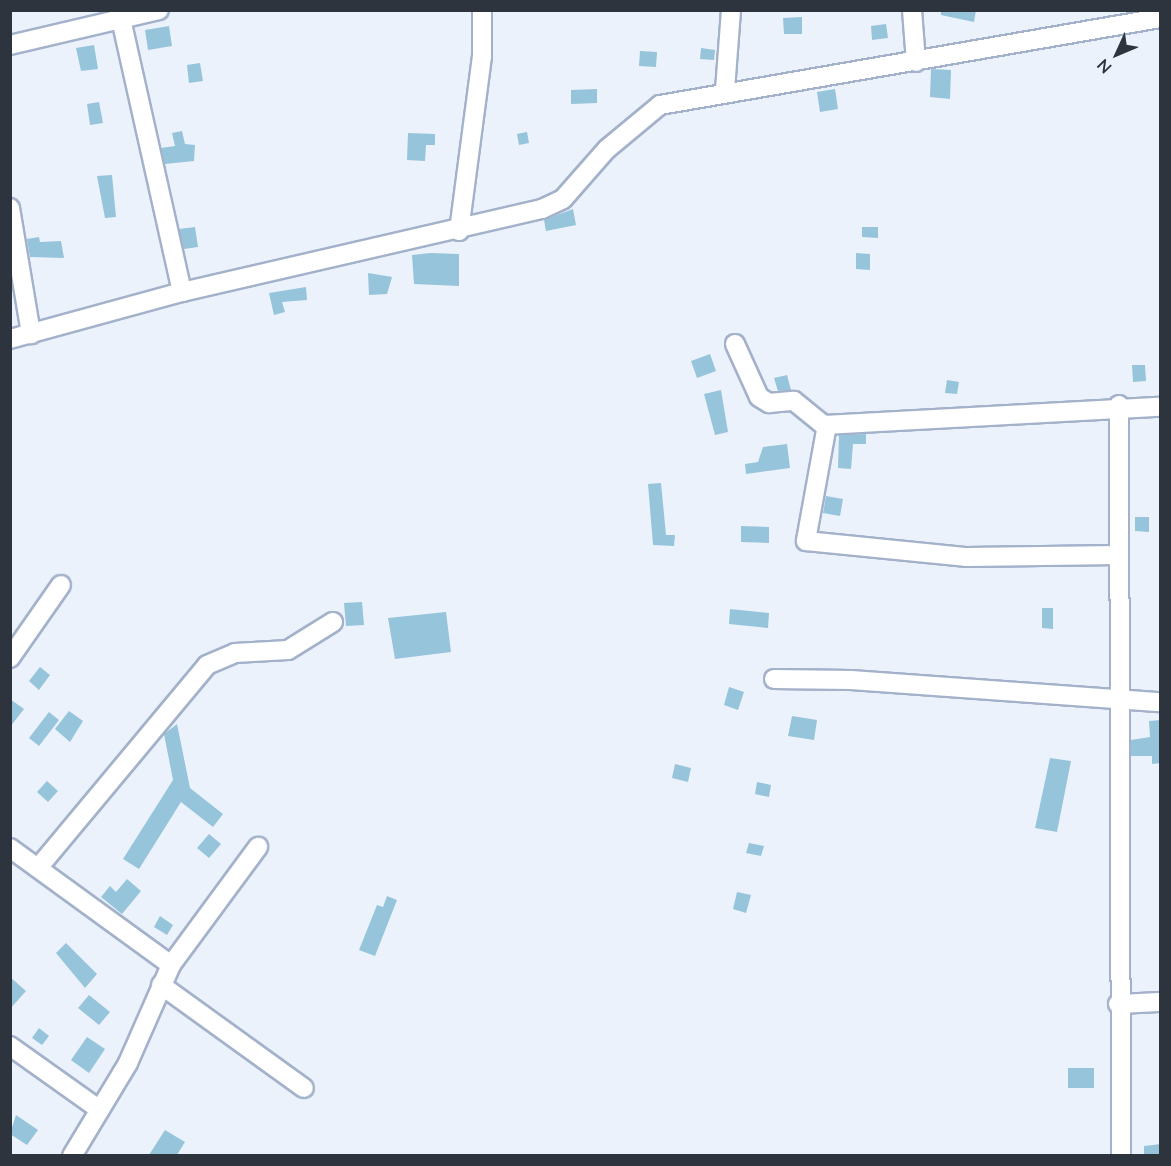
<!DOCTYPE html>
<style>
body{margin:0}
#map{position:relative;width:1171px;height:1166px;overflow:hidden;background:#ecf2fc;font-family:Lato,sans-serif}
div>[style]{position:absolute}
.building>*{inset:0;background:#96c4db}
.roads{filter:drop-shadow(2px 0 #a3b2ca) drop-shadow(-2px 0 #a3b2ca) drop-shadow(0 2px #a3b2ca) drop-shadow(0 -2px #a3b2ca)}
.minor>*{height:18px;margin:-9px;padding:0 9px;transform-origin:9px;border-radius:9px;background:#fff}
span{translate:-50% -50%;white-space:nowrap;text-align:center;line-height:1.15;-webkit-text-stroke:4.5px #ecf2fc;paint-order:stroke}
.frame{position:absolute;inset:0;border:12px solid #2e343e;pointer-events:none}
.north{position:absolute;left:1087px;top:24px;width:60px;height:60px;-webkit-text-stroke:4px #ecf2fc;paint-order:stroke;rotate:226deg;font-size:16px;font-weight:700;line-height:24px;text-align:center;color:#2e343e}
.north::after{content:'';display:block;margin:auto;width:21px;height:27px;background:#2e343e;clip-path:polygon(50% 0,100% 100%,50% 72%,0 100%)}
</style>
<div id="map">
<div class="building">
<div style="clip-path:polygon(941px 10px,976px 10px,974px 22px,941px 15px)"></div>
<div style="clip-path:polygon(802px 17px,802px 34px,784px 34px,783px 18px)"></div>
<div style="clip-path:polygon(886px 24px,888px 38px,872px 40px,871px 26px)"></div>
<div style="clip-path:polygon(169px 26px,172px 46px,148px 50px,145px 30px)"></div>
<div style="clip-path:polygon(94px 45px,98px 69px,81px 71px,76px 48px)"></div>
<div style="clip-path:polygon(701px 48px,715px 50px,714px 60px,700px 59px)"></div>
<div style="clip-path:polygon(640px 51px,657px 52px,656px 67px,639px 66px)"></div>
<div style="clip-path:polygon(200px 63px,203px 81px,189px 83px,187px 65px)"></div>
<div style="clip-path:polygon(931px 69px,951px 70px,950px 99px,930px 97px)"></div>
<div style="clip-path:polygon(597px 89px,597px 103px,571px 104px,571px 90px)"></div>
<div style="clip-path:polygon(835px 89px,838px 109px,820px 112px,817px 92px)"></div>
<div style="clip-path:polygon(99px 102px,103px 123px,90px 125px,87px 104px)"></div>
<div style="clip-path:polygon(182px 131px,185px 144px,195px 145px,194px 161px,165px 164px,161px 148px,175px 146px,172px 133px)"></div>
<div style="clip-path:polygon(527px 132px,529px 143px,519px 145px,517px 134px)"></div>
<div style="clip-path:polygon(408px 133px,435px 134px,435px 145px,426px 145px,425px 161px,407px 160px)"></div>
<div style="clip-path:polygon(112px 175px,116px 217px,105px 218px,97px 176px)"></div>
<div style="clip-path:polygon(573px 209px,576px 225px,546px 231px,544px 220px)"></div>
<div style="clip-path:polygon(195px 227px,198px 247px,184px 249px,179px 229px)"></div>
<div style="clip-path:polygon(862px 227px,878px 227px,878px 238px,862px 237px)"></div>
<div style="clip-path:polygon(39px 237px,40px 242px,61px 241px,64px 258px,30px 257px,27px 239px)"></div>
<div style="clip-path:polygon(430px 253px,459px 254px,459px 286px,414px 284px,412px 255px)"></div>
<div style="clip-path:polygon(856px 253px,870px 254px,870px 270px,856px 269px)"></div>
<div style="clip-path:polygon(368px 273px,392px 277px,387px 294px,369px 295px)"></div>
<div style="clip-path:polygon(306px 287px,307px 300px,282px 302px,285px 312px,274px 315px,269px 293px)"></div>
<div style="clip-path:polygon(710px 354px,716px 371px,697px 378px,691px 361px)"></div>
<div style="clip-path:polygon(1132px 365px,1145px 365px,1146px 381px,1133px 382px)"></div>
<div style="clip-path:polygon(787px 375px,791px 390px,778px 391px,774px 378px)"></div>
<div style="clip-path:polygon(947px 380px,959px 382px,957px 394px,945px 393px)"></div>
<div style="clip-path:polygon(721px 390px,728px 432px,715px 435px,704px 394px)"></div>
<div style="clip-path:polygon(866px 434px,866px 444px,853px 444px,851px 469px,838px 468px,839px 435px)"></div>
<div style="clip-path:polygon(787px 444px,790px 468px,746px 474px,745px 464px,758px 462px,763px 447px)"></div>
<div style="clip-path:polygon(661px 483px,666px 535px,675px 535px,674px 546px,653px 545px,648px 484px)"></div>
<div style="clip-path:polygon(826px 496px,843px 499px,840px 516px,823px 513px)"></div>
<div style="clip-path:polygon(1135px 517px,1149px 517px,1149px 532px,1135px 531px)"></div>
<div style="clip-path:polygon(741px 526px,769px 527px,769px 543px,741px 542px)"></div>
<div style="clip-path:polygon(362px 602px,364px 625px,346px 626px,344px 603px)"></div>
<div style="clip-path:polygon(1042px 608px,1053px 608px,1053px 629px,1042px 628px)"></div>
<div style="clip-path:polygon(730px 609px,769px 613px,768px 628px,729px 624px)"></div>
<div style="clip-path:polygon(446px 612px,451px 652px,395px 659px,388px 618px)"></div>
<div style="clip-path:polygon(40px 667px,50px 675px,39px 690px,29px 681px)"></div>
<div style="clip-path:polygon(729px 687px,744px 692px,738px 710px,724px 705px)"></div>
<div style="clip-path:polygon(10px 699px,24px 709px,10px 727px)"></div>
<div style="clip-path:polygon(69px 711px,83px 721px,70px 742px,55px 729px)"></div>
<div style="clip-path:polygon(49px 712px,59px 720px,39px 746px,29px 738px)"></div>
<div style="clip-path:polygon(792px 716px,817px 720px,814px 740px,788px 736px)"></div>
<div style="clip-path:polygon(1161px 720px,1161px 763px,1152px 764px,1152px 756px,1131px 756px,1131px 740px,1150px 737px,1149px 721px)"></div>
<div style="clip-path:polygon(177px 724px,190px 788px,223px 814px,213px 827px,181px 802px,139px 869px,123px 859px,173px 780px,164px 734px)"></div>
<div style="clip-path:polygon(1050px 758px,1071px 761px,1057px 832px,1035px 828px)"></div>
<div style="clip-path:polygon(675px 764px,691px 768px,688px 782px,672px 778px)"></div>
<div style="clip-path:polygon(47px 781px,58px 791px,48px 802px,37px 792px)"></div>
<div style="clip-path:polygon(757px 782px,771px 785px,769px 797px,755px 794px)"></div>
<div style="clip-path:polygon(209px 834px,221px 844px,209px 858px,197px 848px)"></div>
<div style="clip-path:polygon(749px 843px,764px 846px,761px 856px,746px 853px)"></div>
<div style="clip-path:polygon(127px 879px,141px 891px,122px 914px,101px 897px,110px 886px,116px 892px)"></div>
<div style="clip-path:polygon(737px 892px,751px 895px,746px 913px,733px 909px)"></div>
<div style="clip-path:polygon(387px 896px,397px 900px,375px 956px,359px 950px,377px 905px,383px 907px)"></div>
<div style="clip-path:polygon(160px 916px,173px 925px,167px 935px,154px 927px)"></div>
<div style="clip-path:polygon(66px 943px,97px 974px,85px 988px,56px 953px)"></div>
<div style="clip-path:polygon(10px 977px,26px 991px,10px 1009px)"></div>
<div style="clip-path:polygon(89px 995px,110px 1012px,99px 1025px,78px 1008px)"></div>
<div style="clip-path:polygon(39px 1028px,49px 1036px,42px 1045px,32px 1038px)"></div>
<div style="clip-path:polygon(87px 1037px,105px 1049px,89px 1073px,71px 1060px)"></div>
<div style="clip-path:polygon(1068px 1068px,1094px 1068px,1094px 1088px,1068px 1088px)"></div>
<div style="clip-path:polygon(16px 1115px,38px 1130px,27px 1145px,10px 1134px)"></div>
<div style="clip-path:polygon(165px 1130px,185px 1142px,177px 1155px,149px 1155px)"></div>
<div style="clip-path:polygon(1161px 1144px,1161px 1155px,1144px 1155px,1144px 1146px)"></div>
</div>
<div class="roads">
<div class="minor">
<div style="left:119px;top:10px;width:289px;rotate:77.4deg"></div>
<div style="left:912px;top:10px;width:52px;rotate:85.6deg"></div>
<div style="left:10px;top:45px;width:153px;rotate:-13.2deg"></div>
<div style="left:725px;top:90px;width:80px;rotate:-85.7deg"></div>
<div style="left:10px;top:208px;width:128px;rotate:80.5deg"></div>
<div style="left:459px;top:231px;width:176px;rotate:-82.5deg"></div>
<div style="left:482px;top:57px;width:47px;rotate:-90deg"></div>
<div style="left:10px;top:339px;width:178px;rotate:-15.3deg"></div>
<div style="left:182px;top:292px;width:369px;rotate:-13deg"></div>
<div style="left:542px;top:209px;width:23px;rotate:-25deg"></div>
<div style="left:563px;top:199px;width:67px;rotate:-48.7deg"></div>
<div style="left:607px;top:149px;width:69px;rotate:-39.7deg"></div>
<div style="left:660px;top:105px;width:508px;rotate:-9.87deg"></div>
<div style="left:735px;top:344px;width:58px;rotate:65.6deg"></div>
<div style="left:759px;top:397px;width:12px;rotate:31deg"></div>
<div style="left:769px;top:403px;width:25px;rotate:-5deg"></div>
<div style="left:794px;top:401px;width:38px;rotate:39deg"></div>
<div style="left:824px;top:425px;width:336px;rotate:-3.1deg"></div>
<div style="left:1119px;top:405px;width:751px;rotate:89.85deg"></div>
<div style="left:827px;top:425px;width:118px;rotate:100.3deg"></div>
<div style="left:806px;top:541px;width:162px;rotate:5.7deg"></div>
<div style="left:967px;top:557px;width:152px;rotate:-0.8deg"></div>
<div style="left:10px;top:658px;width:89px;rotate:-55.1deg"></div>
<div style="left:774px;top:679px;width:77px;rotate:0.7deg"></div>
<div style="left:851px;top:680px;width:310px;rotate:4.1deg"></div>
<div style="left:10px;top:848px;width:199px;rotate:36deg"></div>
<div style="left:38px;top:868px;width:264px;rotate:-50.2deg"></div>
<div style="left:207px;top:665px;width:30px;rotate:-23deg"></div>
<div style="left:235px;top:653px;width:53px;rotate:-3.2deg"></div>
<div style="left:288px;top:650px;width:53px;rotate:-31.9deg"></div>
<div style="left:161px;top:985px;width:176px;rotate:35.8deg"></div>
<div style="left:1118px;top:1004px;width:42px;rotate:-2.7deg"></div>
<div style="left:10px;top:1046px;width:110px;rotate:35.4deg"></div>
<div style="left:72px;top:1156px;width:109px;rotate:-58.9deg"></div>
<div style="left:128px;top:1063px;width:107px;rotate:-66.3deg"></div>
<div style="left:171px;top:965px;width:147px;rotate:-53.6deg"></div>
</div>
</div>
<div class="frame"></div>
<div class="north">N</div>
</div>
